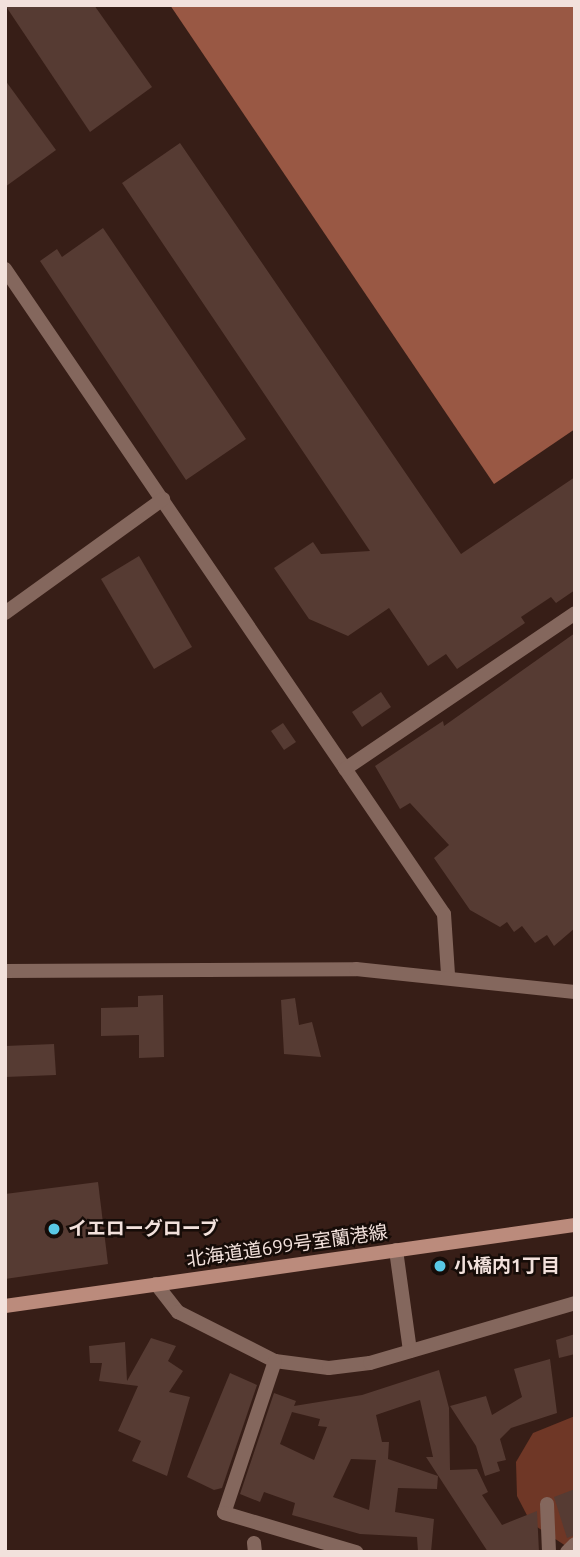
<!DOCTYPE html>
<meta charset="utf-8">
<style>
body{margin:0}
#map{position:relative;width:580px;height:1557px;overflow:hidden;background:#371e17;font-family:Ubuntu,"Noto Sans JP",sans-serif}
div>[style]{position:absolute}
.green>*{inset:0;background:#6f3726}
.water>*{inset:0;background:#995844}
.building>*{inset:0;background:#563b33}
.street>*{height:14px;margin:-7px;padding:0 7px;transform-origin:7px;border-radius:7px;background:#84675d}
.secondary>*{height:14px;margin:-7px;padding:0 7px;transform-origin:7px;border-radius:7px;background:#bb8b7c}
.dots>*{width:19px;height:19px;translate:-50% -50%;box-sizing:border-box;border:4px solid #160c08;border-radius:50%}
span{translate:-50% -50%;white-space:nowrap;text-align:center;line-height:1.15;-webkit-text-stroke:5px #160c08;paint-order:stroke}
.poi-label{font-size:19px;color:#f2e1dc;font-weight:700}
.left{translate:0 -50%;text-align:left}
.street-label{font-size:19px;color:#f2e1dc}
.frame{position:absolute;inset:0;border:7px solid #f2e1dc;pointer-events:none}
</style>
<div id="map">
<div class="green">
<div style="clip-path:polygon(575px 1416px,575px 1552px,531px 1523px,517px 1496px,516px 1462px,533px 1433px)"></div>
</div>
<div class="water">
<div style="clip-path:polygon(170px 5px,575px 5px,575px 429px,494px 484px)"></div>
</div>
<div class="building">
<div style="clip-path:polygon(5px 5px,94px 5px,152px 87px,90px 132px)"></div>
<div style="clip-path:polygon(5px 80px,56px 150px,5px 187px)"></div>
<div style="clip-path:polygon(180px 143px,461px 554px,575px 477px,575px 590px,556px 603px,551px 597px,521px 617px,525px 623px,457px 669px,446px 654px,428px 666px,389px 608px,348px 636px,309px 619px,274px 568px,313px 542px,321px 554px,370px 551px,122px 183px)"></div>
<div style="clip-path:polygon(103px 228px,246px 439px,186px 480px,40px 261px,57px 249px,62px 257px)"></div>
<div style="clip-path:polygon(139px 556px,192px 647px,154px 669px,101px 579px)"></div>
<div style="clip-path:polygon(575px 633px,575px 928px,554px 946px,547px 935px,535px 943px,522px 926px,514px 932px,507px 922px,500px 927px,470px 910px,434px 858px,449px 845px,410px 803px,400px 809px,375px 766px,443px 721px,444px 726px)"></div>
<div style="clip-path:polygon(381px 692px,391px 707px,362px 727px,352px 712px)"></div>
<div style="clip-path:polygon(283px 723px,296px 742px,284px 750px,271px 731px)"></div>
<div style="clip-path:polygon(163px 995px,164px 1057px,139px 1058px,139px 1035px,101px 1036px,101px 1008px,138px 1007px,138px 996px)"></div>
<div style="clip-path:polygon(295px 998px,299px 1025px,312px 1022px,321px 1057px,284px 1054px,281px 1000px)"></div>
<div style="clip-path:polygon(54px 1044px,56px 1075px,5px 1077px,5px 1046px)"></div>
<div style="clip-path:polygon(98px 1182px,108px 1264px,5px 1279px,5px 1194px)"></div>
<div style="clip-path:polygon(575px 1334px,575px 1354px,559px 1358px,556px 1340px)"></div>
<div style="clip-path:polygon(151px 1338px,176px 1346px,168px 1361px,183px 1371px,169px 1392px,190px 1397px,167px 1476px,132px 1461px,141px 1441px,118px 1431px,138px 1386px,99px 1381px,102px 1363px,90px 1363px,89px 1346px,125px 1342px,127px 1381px)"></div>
<div style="clip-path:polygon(550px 1359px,557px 1413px,511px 1428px,500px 1439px,506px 1460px,497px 1462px,500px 1471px,485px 1476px,476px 1446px,450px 1406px,486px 1396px,492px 1415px,522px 1397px,514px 1369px)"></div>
<div style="clip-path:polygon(evenodd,439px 1370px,449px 1408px,450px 1470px,477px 1469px,488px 1492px,482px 1495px,502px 1525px,537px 1511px,539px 1552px,488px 1552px,426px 1457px,433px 1457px,420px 1400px,376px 1415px,382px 1442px,389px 1442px,388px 1459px,438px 1476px,437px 1489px,398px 1488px,395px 1512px,434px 1519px,431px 1552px,418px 1552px,417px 1537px,360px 1534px,292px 1515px,295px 1503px,264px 1492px,260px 1502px,240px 1494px,274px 1393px,296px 1401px,294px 1406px,362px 1395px,439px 1370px,292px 1412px,320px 1419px,318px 1426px,327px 1427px,314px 1460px,280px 1444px,292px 1412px,439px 1370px,351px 1459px,376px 1460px,369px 1510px,333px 1497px,351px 1459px)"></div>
<div style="clip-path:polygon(230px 1373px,257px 1385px,222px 1488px,214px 1490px,187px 1477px)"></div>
<div style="clip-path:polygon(575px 1489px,575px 1535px,567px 1538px,554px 1497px)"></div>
</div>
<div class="street">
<div style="left:5px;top:269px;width:780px;rotate:55.76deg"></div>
<div style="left:444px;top:914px;width:61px;rotate:86.2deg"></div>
<div style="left:5px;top:613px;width:195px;rotate:-35.8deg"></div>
<div style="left:345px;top:769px;width:278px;rotate:-34.1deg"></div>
<div style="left:5px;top:971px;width:351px;rotate:-0.3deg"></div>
<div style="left:356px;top:969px;width:220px;rotate:6deg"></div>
<div style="left:396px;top:1250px;width:102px;rotate:82.1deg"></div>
<div style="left:156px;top:1284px;width:36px;rotate:52deg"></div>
<div style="left:178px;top:1312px;width:109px;rotate:26.8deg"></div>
<div style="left:275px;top:1361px;width:54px;rotate:7.4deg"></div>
<div style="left:329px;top:1368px;width:41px;rotate:-7deg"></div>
<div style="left:370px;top:1363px;width:214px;rotate:-16.3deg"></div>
<div style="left:275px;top:1361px;width:160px;rotate:108.5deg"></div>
<div style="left:224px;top:1513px;width:138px;rotate:16.5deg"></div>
<div style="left:547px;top:1504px;width:48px;rotate:87.6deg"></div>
<div style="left:254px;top:1543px;width:9px;rotate:84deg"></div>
<div style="left:567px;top:1552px;width:11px;rotate:-45deg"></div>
</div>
<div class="secondary">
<div style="left:5px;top:1306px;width:576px;rotate:-8.09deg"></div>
</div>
<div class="dots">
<div style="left:54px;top:1229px;background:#59c8e5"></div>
<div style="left:440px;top:1266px;background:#59c8e5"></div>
</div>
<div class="poi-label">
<span class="left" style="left:68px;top:1229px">イエローグローブ</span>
<span class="left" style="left:454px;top:1266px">小橋内1丁目</span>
</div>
<div class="street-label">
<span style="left:287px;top:1246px;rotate:-8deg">北海道道699号室蘭港線</span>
</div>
<div class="frame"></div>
</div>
